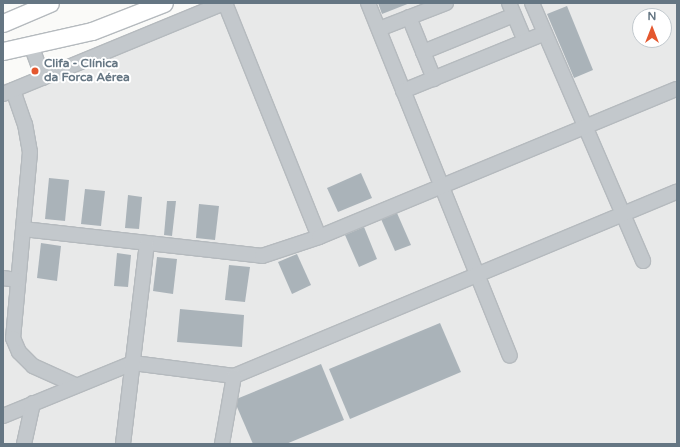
<!DOCTYPE html>
<meta charset="utf-8">
<style>
body{margin:0}
#map{position:relative;width:680px;height:447px;overflow:hidden;background:#fafaf8;font-family:"Varela Round",sans-serif}
div>[style]{position:absolute}
.built>*{inset:0;background:#e8e9e9}
.building>*{inset:0;background:#aab3b9}
.roads{filter:drop-shadow(1px 0 #b5babe) drop-shadow(-1px 0 #b5babe) drop-shadow(0 1px #b5babe) drop-shadow(0 -1px #b5babe)}
.minor>*{height:14px;margin:-7px;padding:0 7px;transform-origin:7px;border-radius:7px;background:#c3c8cc}
.major>*{height:17px;margin:-8.5px;padding:0 8.5px;transform-origin:8.5px;border-radius:8.5px;background:#fff}
.dots>*{width:11px;height:11px;translate:-50% -50%;box-sizing:border-box;border:2px solid #fff;border-radius:50%}
span{translate:-50% -50%;white-space:nowrap;text-align:center;line-height:1.15;-webkit-text-stroke:4px #fff;paint-order:stroke}
.poi-label{font-size:12px;color:#657683;font-weight:700}
.left{translate:0 -50%;text-align:left}
.frame{position:absolute;inset:0;border:4px solid #657683;pointer-events:none}
.north{position:absolute;left:632px;top:8px;width:40px;height:40px;box-sizing:border-box;background:#fff;border:1px solid #c1c8cd;border-radius:50%;rotate:0deg;font-size:11px;font-weight:700;line-height:16px;text-align:center;color:#657683}
.north::after{content:'';display:block;margin:auto;width:14px;height:18px;background:#e4572e;clip-path:polygon(50% 0,100% 100%,50% 72%,0 100%)}
</style>
<div id="map">
<div class="built">
<div style="clip-path:polygon(evenodd,214px 3px,677px 3px,677px 444px,3px 444px,3px 84px,37px 78px,214px 3px,640px 16px,664px 16px,664px 40px,640px 40px,640px 16px)"></div>
</div>
<div class="building">
<div style="clip-path:polygon(378px 3px,410px 3px,382px 14px)"></div>
<div style="clip-path:polygon(567px 6px,593px 70px,574px 78px,547px 14px)"></div>
<div style="clip-path:polygon(361px 173px,372px 198px,338px 212px,327px 188px)"></div>
<div style="clip-path:polygon(49px 178px,69px 180px,65px 221px,45px 219px)"></div>
<div style="clip-path:polygon(85px 189px,105px 191px,101px 226px,81px 224px)"></div>
<div style="clip-path:polygon(128px 195px,142px 197px,139px 229px,125px 228px)"></div>
<div style="clip-path:polygon(167px 201px,176px 201px,172px 236px,164px 235px)"></div>
<div style="clip-path:polygon(199px 204px,219px 206px,215px 240px,196px 238px)"></div>
<div style="clip-path:polygon(397px 213px,411px 245px,395px 251px,381px 219px)"></div>
<div style="clip-path:polygon(364px 227px,377px 259px,359px 267px,345px 235px)"></div>
<div style="clip-path:polygon(41px 243px,61px 246px,57px 281px,37px 278px)"></div>
<div style="clip-path:polygon(117px 253px,131px 255px,128px 287px,114px 286px)"></div>
<div style="clip-path:polygon(297px 254px,311px 285px,292px 294px,278px 262px)"></div>
<div style="clip-path:polygon(157px 257px,177px 259px,173px 294px,153px 291px)"></div>
<div style="clip-path:polygon(229px 265px,250px 267px,245px 302px,225px 300px)"></div>
<div style="clip-path:polygon(180px 309px,244px 315px,242px 347px,177px 342px)"></div>
<div style="clip-path:polygon(440px 323px,461px 372px,350px 419px,329px 369px)"></div>
<div style="clip-path:polygon(321px 364px,344px 420px,286px 444px,253px 444px,234px 400px)"></div>
</div>
<div class="roads">
<div class="minor">
<div style="left:225px;top:3px;width:252px;rotate:68.1deg"></div>
<div style="left:368px;top:3px;width:380px;rotate:68.1deg"></div>
<div style="left:509px;top:3px;width:41px;rotate:67.2deg"></div>
<div style="left:532px;top:3px;width:281px;rotate:66.7deg"></div>
<div style="left:409px;top:17px;width:67px;rotate:68deg"></div>
<div style="left:379px;top:29px;width:72px;rotate:-21.2deg"></div>
<div style="left:31px;top:45px;width:35px;rotate:70deg"></div>
<div style="left:423px;top:52px;width:98px;rotate:-22.1deg"></div>
<div style="left:13px;top:90px;width:36px;rotate:71deg"></div>
<div style="left:25px;top:124px;width:28px;rotate:80deg"></div>
<div style="left:30px;top:152px;width:187px;rotate:95.2deg"></div>
<div style="left:13px;top:338px;width:15px;rotate:67deg"></div>
<div style="left:19px;top:352px;width:20px;rotate:45deg"></div>
<div style="left:33px;top:366px;width:46px;rotate:24.3deg"></div>
<div style="left:403px;top:91px;width:153px;rotate:-22.2deg"></div>
<div style="left:3px;top:94px;width:239px;rotate:-22.4deg"></div>
<div style="left:23px;top:229px;width:241px;rotate:6.4deg"></div>
<div style="left:262px;top:256px;width:60px;rotate:-18.4deg"></div>
<div style="left:319px;top:237px;width:387px;rotate:-22.5deg"></div>
<div style="left:3px;top:278px;width:15px;rotate:8deg"></div>
<div style="left:3px;top:416px;width:140px;rotate:-22.2deg"></div>
<div style="left:133px;top:363px;width:102px;rotate:7.3deg"></div>
<div style="left:234px;top:376px;width:480px;rotate:-22.6deg"></div>
<div style="left:24px;top:444px;width:42px;rotate:-77.6deg"></div>
<div style="left:123px;top:444px;width:201px;rotate:-83.2deg"></div>
<div style="left:222px;top:444px;width:69px;rotate:-80deg"></div>
</div>
<div class="major">
<div style="left:3px;top:23px;width:51px;rotate:-23.1deg"></div>
<div style="left:3px;top:51px;width:91px;rotate:-12.7deg"></div>
<div style="left:92px;top:31px;width:77px;rotate:-21.3deg"></div>
</div>
</div>
<div class="dots">
<div style="left:35px;top:71px;background:#e4572e"></div>
</div>
<div class="poi-label">
<span class="left" style="left:44px;top:71px">Clifa - Clínica<br>da Forca Aérea</span>
</div>
<div class="frame"></div>
<div class="north">N</div>
</div>
